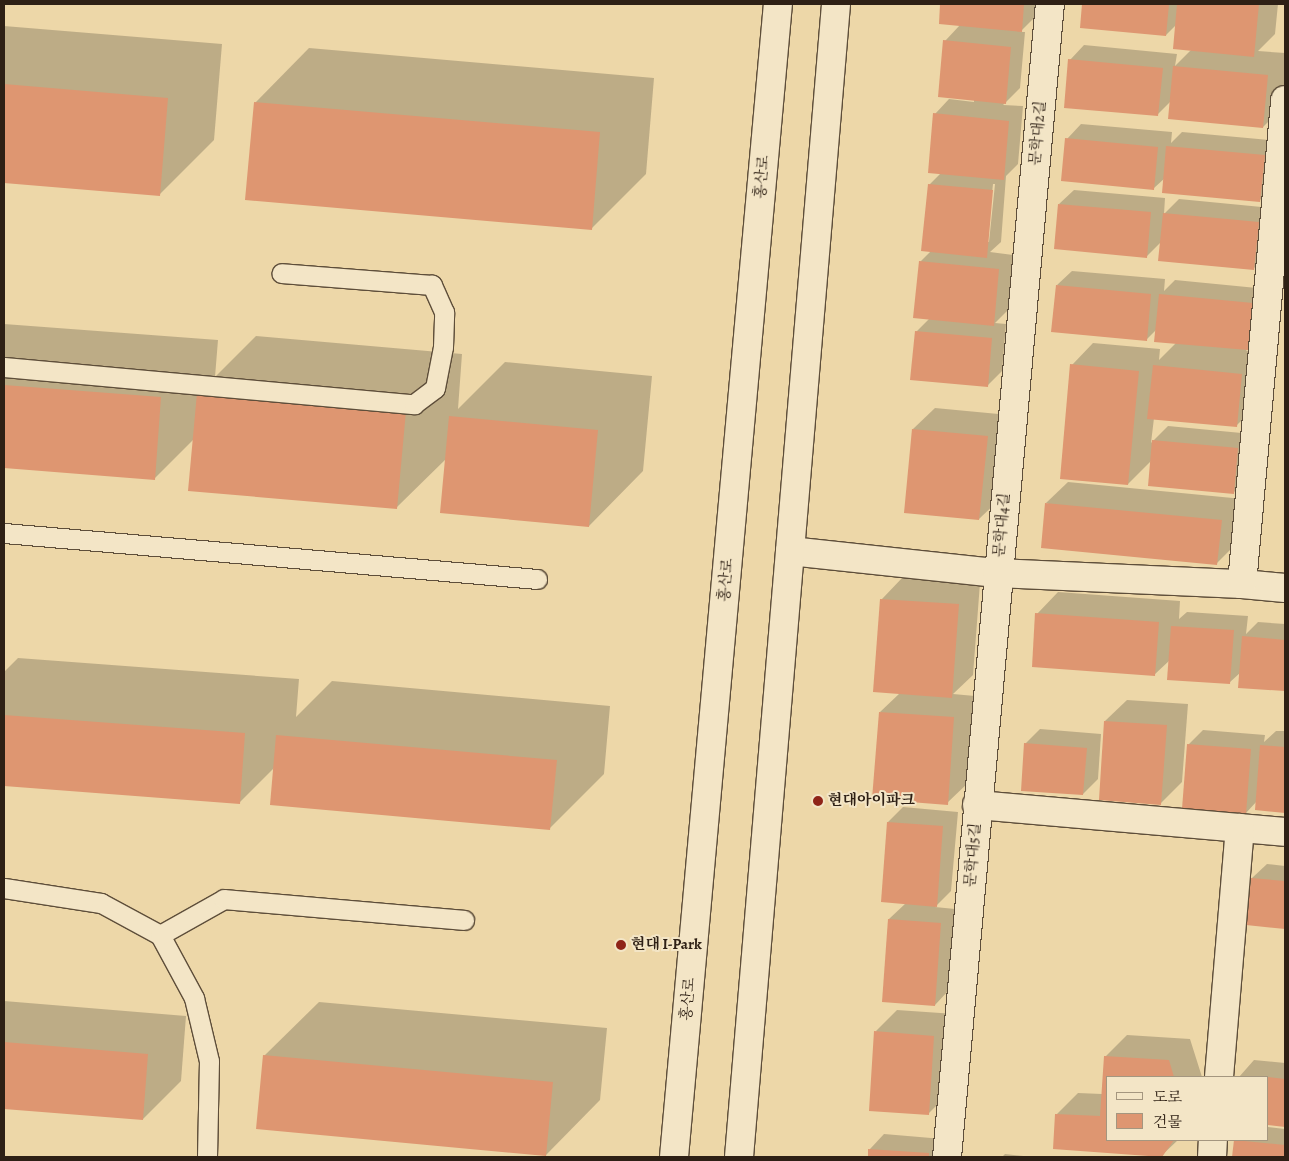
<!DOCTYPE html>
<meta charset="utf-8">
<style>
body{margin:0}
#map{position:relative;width:1289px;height:1161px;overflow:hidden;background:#edd7a8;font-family:Alegreya,"Noto Serif KR",serif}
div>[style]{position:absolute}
.shadow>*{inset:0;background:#0003}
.building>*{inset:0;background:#de9671}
.roads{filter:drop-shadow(1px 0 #5e4e3a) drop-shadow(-1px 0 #5e4e3a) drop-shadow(0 1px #5e4e3a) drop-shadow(0 -1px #5e4e3a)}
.lane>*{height:19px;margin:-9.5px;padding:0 9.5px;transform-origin:9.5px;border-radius:9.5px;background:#f3e5c6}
.street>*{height:28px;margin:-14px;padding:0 14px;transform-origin:14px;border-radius:14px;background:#f3e5c6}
.secondary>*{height:28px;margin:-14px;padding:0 14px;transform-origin:14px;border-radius:14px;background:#f3e5c6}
.dots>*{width:14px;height:14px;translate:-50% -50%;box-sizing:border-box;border:2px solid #f3e5c6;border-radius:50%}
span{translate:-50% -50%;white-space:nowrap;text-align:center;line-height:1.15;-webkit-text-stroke:4px #f3e5c6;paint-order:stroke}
.street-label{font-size:15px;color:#2e2015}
.poi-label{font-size:15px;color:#2e2015;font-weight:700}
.left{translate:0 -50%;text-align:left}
.frame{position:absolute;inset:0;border:5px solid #2e2015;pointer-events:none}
.legend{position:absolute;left:1106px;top:1076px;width:162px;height:65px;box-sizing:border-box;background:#f3e5c6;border:1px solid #a4967f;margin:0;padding:6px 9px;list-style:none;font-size:15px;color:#2e2015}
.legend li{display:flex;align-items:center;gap:10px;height:25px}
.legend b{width:25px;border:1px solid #a4967f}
</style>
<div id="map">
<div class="shadow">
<div style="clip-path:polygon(evenodd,942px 4px,1043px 4px,1043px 9px,1020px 32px,1025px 32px,1020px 88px,1003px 105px,1023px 106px,1018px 164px,1006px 176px,1001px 242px,990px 252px,1013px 255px,1008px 310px,995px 323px,1006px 324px,1002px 371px,987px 386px,916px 332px,929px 319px,920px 262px,931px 251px,929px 185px,941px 173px,935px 114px,949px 99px,974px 102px,974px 99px,945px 41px,960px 25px,940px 23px,942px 4px,993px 184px,995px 184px,989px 242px,987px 242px,993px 184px)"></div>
<div style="clip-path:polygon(1083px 4px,1278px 4px,1275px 34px,1258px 51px,1285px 53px,1285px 105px,1263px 127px,1171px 101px,1157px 115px,1070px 60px,1084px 45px,1177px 54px,1175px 66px,1192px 49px,1177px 24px,1166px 35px,1081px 27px)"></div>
<div style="clip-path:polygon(4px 26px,222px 44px,214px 140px,159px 195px,4px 182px)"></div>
<div style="clip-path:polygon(309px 48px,654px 78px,646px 174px,591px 229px,255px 103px)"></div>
<div style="clip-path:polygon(1081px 124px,1172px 132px,1171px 143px,1182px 132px,1279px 141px,1274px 186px,1260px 200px,1165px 178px,1154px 188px,1067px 139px)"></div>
<div style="clip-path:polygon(1074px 190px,1165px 198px,1164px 214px,1179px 199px,1273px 208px,1268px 254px,1254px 268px,1161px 242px,1146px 257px,1059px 204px)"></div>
<div style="clip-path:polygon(1072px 271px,1165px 279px,1164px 291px,1175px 280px,1267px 289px,1262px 334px,1246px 351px,1263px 352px,1258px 404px,1236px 426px,1154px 418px,1151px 443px,1168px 426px,1252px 434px,1248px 478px,1233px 493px,1152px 460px,1128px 484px,1072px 365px,1093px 343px,1160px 349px,1159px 360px,1177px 342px,1157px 329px,1146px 340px,1057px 285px)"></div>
<div style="clip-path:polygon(4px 324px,218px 340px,215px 377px,256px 336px,462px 354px,458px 409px,505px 362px,652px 376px,643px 471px,589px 526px,447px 458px,397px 507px,194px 439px,154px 479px,4px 467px)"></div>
<div style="clip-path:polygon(935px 408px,1009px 415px,1001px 498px,979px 519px,913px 429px)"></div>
<div style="clip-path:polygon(1068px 482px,1243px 499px,1238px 542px,1217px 563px,1046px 503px)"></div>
<div style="clip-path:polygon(903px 577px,980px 583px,973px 675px,953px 694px,975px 696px,969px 782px,947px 803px,880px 712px,900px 693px,882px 599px)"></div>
<div style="clip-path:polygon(1058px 592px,1180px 601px,1179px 619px,1187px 612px,1248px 616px,1246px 634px,1258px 622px,1285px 624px,1285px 690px,1240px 687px,1241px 672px,1229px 683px,1170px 660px,1154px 675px,1037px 614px)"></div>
<div style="clip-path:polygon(18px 658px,299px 679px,296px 717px,332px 681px,610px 706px,604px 774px,550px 828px,274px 768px,239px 803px,4px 785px,4px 672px)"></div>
<div style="clip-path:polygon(1127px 700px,1188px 704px,1182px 782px,1160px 804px,1105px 721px)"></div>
<div style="clip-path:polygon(1040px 729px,1101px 734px,1098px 779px,1083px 794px,1025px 744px)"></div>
<div style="clip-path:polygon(1203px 730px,1265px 735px,1264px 742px,1276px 731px,1285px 731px,1285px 811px,1257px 809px,1257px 801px,1246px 813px,1188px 745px)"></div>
<div style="clip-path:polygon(903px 807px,958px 812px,951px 891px,935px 907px,955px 909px,949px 990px,935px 1005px,889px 919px,906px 903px,888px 822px)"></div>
<div style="clip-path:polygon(1267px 864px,1285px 866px,1285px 928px,1248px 924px,1252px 878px)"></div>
<div style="clip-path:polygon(4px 1001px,186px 1016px,181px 1081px,143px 1119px,4px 1108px)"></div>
<div style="clip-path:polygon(319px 1002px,607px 1028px,600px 1100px,546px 1155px,264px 1056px)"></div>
<div style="clip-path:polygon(897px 1010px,955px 1014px,950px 1092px,928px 1114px,876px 1031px)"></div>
<div style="clip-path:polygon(1127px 1035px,1190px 1039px,1202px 1077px,1108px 1077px,1108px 1140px,1178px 1140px,1161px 1156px,1055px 1148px,1056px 1115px,1078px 1093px,1102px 1094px,1105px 1057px)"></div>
<div style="clip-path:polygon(1254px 1060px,1285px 1063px,1285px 1126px,1268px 1124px,1268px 1077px,1239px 1077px)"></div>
<div style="clip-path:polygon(1268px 1127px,1285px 1129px,1285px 1157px,1233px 1157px,1235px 1140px,1268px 1140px)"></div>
<div style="clip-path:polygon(884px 1134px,943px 1139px,942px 1157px,869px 1157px,870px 1149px)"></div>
<div style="clip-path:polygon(1005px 1154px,1033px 1157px,1002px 1157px)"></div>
</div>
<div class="building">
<div style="clip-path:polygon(940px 4px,1024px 4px,1022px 32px,939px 24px)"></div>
<div style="clip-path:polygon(1082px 4px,1169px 4px,1166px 36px,1080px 28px)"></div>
<div style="clip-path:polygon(1177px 4px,1259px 4px,1254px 57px,1173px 49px)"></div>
<div style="clip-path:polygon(943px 40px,1011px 47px,1006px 104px,938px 97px)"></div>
<div style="clip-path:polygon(1068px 59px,1163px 68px,1158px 116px,1064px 108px)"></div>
<div style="clip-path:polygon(1173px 66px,1268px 75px,1263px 128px,1168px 119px)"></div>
<div style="clip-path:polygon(4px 84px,168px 98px,160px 196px,4px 183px)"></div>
<div style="clip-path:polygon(254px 102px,600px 132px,592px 230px,245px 200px)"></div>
<div style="clip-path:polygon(933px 113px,1009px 121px,1004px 180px,928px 173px)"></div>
<div style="clip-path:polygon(1065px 138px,1158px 147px,1154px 190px,1061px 181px)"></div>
<div style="clip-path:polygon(1166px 146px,1265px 155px,1260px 202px,1162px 193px)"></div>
<div style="clip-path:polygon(928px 184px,993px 190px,987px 258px,921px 251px)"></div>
<div style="clip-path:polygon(1058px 204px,1151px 212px,1147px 258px,1054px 249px)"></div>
<div style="clip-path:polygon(1163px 213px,1259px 222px,1254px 270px,1158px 261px)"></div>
<div style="clip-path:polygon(919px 261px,999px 269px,994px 326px,913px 318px)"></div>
<div style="clip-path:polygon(1056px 285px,1151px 294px,1147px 341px,1051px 332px)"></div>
<div style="clip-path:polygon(1159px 294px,1253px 303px,1248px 350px,1154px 342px)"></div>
<div style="clip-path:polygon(915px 331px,992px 338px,988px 387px,910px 380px)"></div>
<div style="clip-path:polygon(1070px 364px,1139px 371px,1128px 485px,1060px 479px)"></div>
<div style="clip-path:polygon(1153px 365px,1242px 374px,1237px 427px,1147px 419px)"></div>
<div style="clip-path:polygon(4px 385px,161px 397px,155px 480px,4px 468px)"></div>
<div style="clip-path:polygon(197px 393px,406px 411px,397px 509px,188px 491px)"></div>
<div style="clip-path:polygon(449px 416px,598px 430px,589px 527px,440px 513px)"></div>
<div style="clip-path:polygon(912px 429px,988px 436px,979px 520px,904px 513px)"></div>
<div style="clip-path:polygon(1152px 440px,1238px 448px,1234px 494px,1148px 486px)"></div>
<div style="clip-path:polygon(1045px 503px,1222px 520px,1217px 565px,1041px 548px)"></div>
<div style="clip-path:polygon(880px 599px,959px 604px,952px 698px,873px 692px)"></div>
<div style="clip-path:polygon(1035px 613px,1159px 622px,1155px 676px,1032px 667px)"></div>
<div style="clip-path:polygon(1171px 626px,1234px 630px,1230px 684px,1167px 680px)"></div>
<div style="clip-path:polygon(1242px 636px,1285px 640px,1285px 691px,1238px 688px)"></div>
<div style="clip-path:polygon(879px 712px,954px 717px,948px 805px,872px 799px)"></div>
<div style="clip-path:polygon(4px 715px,245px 733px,240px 804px,4px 786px)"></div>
<div style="clip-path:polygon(1104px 721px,1167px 725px,1161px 805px,1099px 800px)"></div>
<div style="clip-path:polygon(276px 735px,557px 760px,550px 830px,270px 805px)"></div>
<div style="clip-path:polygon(1024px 743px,1087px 748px,1083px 795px,1021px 791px)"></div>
<div style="clip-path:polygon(1187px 744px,1251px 749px,1246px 814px,1182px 809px)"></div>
<div style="clip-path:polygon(1260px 745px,1285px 747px,1285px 813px,1255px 810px)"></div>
<div style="clip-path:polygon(887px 822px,943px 826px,937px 907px,881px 902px)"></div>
<div style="clip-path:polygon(1251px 878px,1285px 881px,1285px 929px,1246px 925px)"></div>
<div style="clip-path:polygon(888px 919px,941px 923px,935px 1006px,882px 1002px)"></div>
<div style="clip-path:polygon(874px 1031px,934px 1036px,929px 1115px,869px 1111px)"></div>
<div style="clip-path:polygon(4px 1042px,148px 1054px,143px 1120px,4px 1109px)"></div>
<div style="clip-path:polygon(263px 1055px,553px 1082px,546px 1156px,256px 1129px)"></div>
<div style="clip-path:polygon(1104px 1056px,1169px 1060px,1174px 1077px,1108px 1077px,1108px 1140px,1174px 1140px,1162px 1157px,1053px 1149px,1055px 1114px,1100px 1116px)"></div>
<div style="clip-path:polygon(1268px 1077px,1285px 1079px,1285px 1127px,1268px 1125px)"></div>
<div style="clip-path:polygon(1234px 1140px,1285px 1145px,1285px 1157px,1232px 1157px)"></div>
<div style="clip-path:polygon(868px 1149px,929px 1153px,929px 1157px,868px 1157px)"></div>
</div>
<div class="roads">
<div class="lane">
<div style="left:4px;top:367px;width:412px;rotate:5.2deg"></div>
<div style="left:414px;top:404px;width:26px;rotate:-37deg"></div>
<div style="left:435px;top:388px;width:42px;rotate:-79deg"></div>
<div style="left:443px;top:347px;width:35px;rotate:-88deg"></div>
<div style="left:444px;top:312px;width:30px;rotate:-114deg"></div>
<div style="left:432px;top:285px;width:151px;rotate:-175.5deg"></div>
<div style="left:4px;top:533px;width:535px;rotate:4.93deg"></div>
<div style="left:4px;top:888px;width:98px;rotate:8.8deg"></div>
<div style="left:101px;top:903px;width:67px;rotate:28.5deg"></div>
<div style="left:160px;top:935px;width:72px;rotate:61.6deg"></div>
<div style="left:194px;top:998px;width:65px;rotate:76.6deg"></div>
<div style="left:209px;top:1061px;width:96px;rotate:91.2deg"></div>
<div style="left:160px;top:935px;width:73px;rotate:-29.4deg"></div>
<div style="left:224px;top:899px;width:241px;rotate:5deg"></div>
</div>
<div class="street">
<div style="left:790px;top:551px;width:208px;rotate:6.1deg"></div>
<div style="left:997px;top:573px;width:245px;rotate:2.6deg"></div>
<div style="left:1242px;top:584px;width:43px;rotate:5.3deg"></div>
<div style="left:1242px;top:584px;width:486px;rotate:-84.9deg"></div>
<div style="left:977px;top:805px;width:309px;rotate:5deg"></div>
<div style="left:1219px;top:1077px;width:250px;rotate:-85.2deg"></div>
<div style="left:947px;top:1157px;width:1158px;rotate:-84.9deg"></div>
<div style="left:1212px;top:1157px;width:17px;rotate:-87deg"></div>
</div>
<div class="secondary">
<div style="left:674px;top:1157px;width:1158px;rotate:-84.85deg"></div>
<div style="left:739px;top:1157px;width:1157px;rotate:-85.19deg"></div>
</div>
</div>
<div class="dots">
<div style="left:818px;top:801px;background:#8f2418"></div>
<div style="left:621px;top:945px;background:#8f2418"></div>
</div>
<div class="street-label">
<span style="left:1038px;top:133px;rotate:-85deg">문학대2길</span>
<span style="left:762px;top:177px;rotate:-85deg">홍산로</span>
<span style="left:1002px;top:525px;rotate:-85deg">문학대4길</span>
<span style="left:726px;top:580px;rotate:-85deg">홍산로</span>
<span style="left:973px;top:855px;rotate:-85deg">문학대5길</span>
<span style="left:688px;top:999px;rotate:-85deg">홍산로</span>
</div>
<div class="poi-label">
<span class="left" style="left:828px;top:801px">현대아이파크</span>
<span class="left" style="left:631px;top:945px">현대 I-Park</span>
</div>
<div class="frame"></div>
<ul class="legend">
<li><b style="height:6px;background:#f3e5c6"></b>도로</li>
<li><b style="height:14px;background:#de9671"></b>건물</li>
</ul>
</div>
